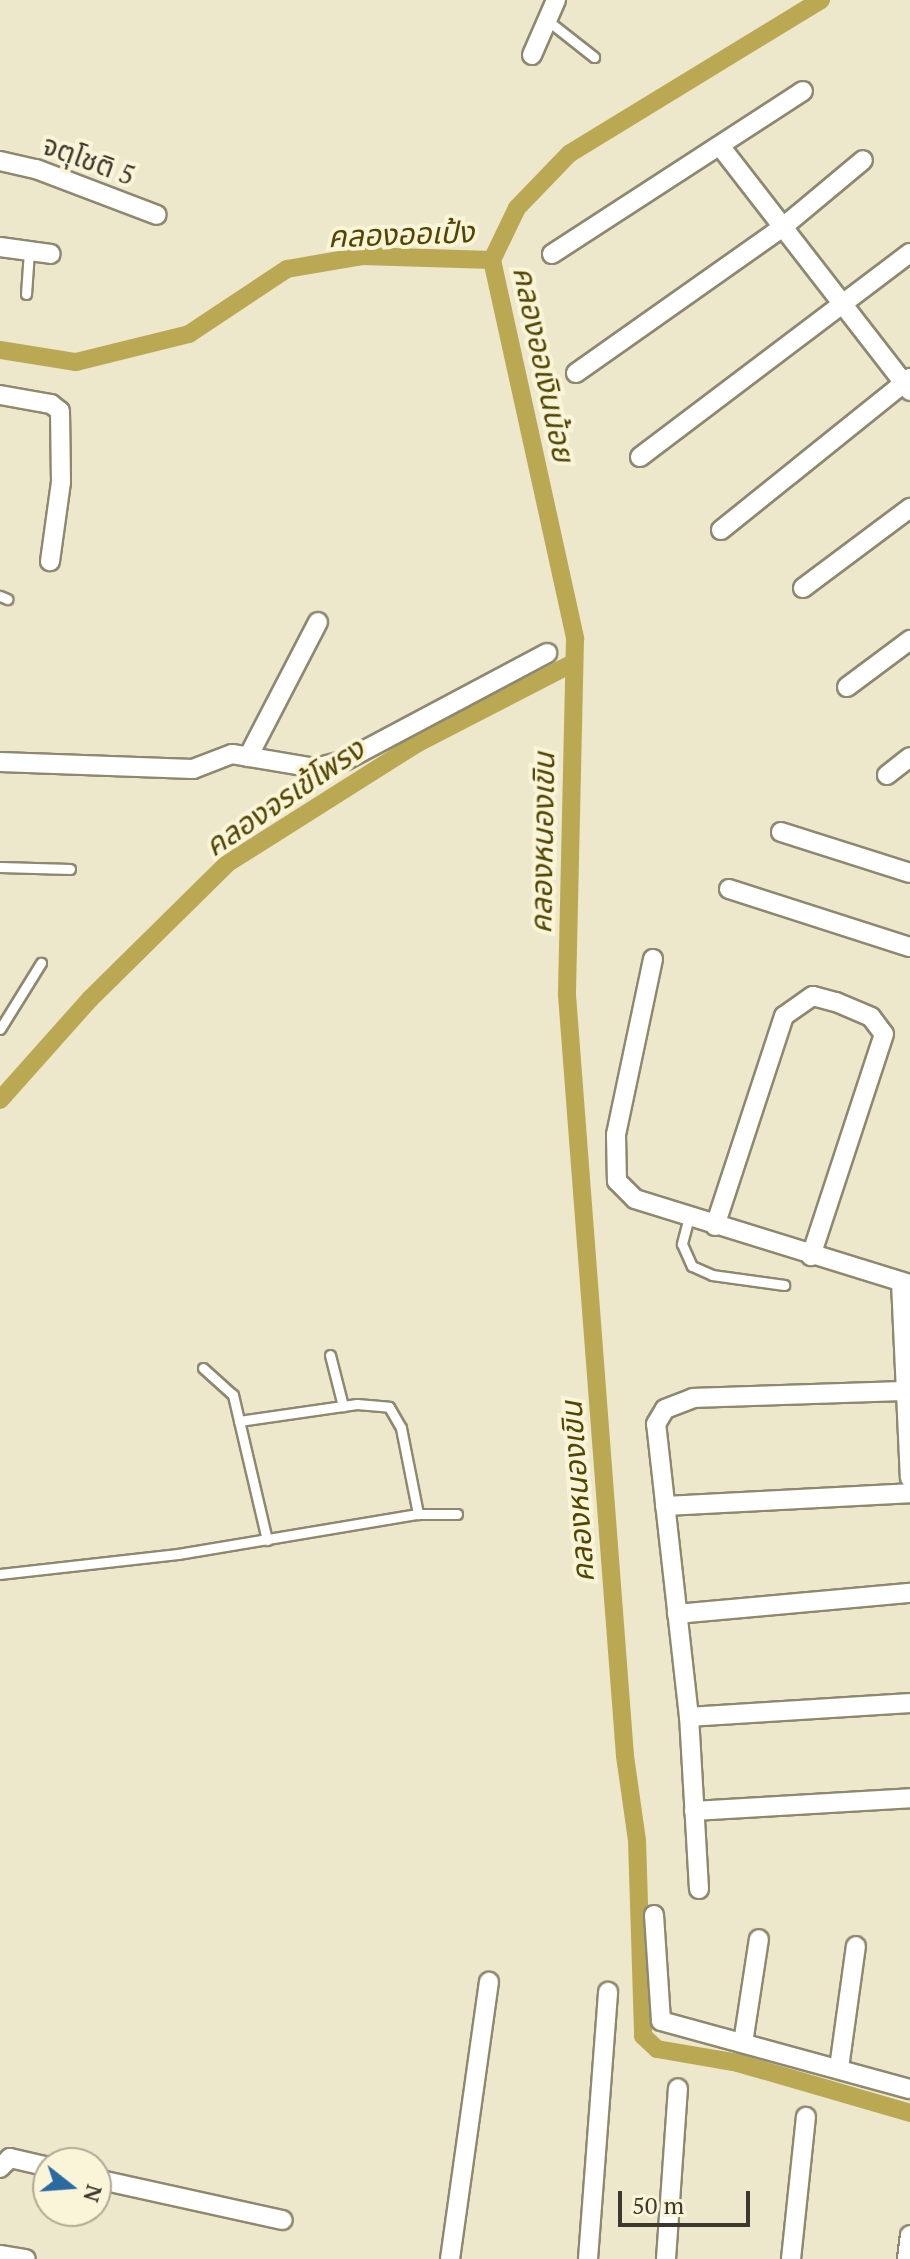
<!DOCTYPE html>
<meta charset="utf-8">
<style>
body{margin:0}
#map{position:relative;width:910px;height:2259px;overflow:hidden;background:#ede7cc;font-family:"PT Serif","Noto Sans Thai",serif}
div>[style]{position:absolute}
.canal>*{height:18px;margin:-9px;padding:0 9px;transform-origin:9px;border-radius:9px;background:#baa853}
.roads{filter:drop-shadow(2px 0 #8d886f) drop-shadow(-2px 0 #8d886f) drop-shadow(0 2px #8d886f) drop-shadow(0 -2px #8d886f)}
.lane>*{height:9px;margin:-4.5px;padding:0 4.5px;transform-origin:4.5px;border-radius:4.5px;background:#fff}
.street>*{height:18px;margin:-9px;padding:0 9px;transform-origin:9px;border-radius:9px;background:#fff}
span{translate:-50% -50%;white-space:nowrap;text-align:center;line-height:1.15;-webkit-text-stroke:8px #faf5d9;paint-order:stroke}
.street-label{font-size:28px;color:#3b392e}
.water-label{font-size:30px;color:#524500;font-style:italic}
.north{position:absolute;left:32px;top:2147px;width:80px;height:80px;box-sizing:border-box;background:#faf5d9;border:2px solid #aeaa95;border-radius:50%;rotate:107deg;font-size:22px;font-weight:700;line-height:32px;text-align:center;color:#3b392e}
.north::after{content:'';display:block;margin:auto;width:28px;height:36px;background:#2a6aa0;clip-path:polygon(50% 0,100% 100%,50% 72%,0 100%)}
.scale{position:absolute;left:618px;top:2191px;width:132px;height:36px;box-sizing:border-box;border:4px solid #3b392e;border-top:0;padding-left:10px;font-size:24px;line-height:28px;white-space:nowrap;color:#3b392e;-webkit-text-stroke:6px #faf5d9;paint-order:stroke}
</style>
<div id="map">
<div class="canal">
<div style="left:821px;top:0;width:295px;rotate:148.6deg"></div>
<div style="left:569px;top:154px;width:75px;rotate:133.9deg"></div>
<div style="left:517px;top:208px;width:58px;rotate:115.7deg"></div>
<div style="left:492px;top:260px;width:388px;rotate:77.6deg"></div>
<div style="left:575px;top:639px;width:356px;rotate:91.3deg"></div>
<div style="left:567px;top:995px;width:763px;rotate:85.64deg"></div>
<div style="left:625px;top:1756px;width:85px;rotate:81.9deg"></div>
<div style="left:637px;top:1840px;width:196px;rotate:88.2deg"></div>
<div style="left:643px;top:2036px;width:19px;rotate:43deg"></div>
<div style="left:657px;top:2049px;width:82px;rotate:9.8deg"></div>
<div style="left:738px;top:2063px;width:179px;rotate:16.2deg"></div>
<div style="left:0;top:350px;width:77px;rotate:9deg"></div>
<div style="left:76px;top:362px;width:116px;rotate:-13.9deg"></div>
<div style="left:189px;top:334px;width:118px;rotate:-33.6deg"></div>
<div style="left:287px;top:269px;width:76px;rotate:-9.8deg"></div>
<div style="left:362px;top:256px;width:130px;rotate:1.8deg"></div>
<div style="left:0;top:1100px;width:135px;rotate:-48.3deg"></div>
<div style="left:90px;top:999px;width:194px;rotate:-44.6deg"></div>
<div style="left:228px;top:863px;width:225px;rotate:-32.3deg"></div>
<div style="left:418px;top:743px;width:174px;rotate:-27.3deg"></div>
</div>
<div class="roads">
<div class="lane">
<div style="left:547px;top:20px;width:60px;rotate:38.2deg"></div>
<div style="left:26px;top:294px;width:43px;rotate:-86deg"></div>
<div style="left:0;top:596px;width:8px;rotate:23deg"></div>
<div style="left:0;top:867px;width:70px;rotate:1.6deg"></div>
<div style="left:0;top:1029px;width:78px;rotate:-58.2deg"></div>
<div style="left:689px;top:1217px;width:28px;rotate:105deg"></div>
<div style="left:682px;top:1244px;width:24px;rotate:66deg"></div>
<div style="left:692px;top:1266px;width:22px;rotate:24deg"></div>
<div style="left:712px;top:1275px;width:73px;rotate:7.9deg"></div>
<div style="left:330px;top:1355px;width:53px;rotate:75.7deg"></div>
<div style="left:203px;top:1368px;width:40px;rotate:42deg"></div>
<div style="left:233px;top:1395px;width:149px;rotate:76.8deg"></div>
<div style="left:239px;top:1421px;width:119px;rotate:-8.2deg"></div>
<div style="left:357px;top:1404px;width:32px;rotate:5deg"></div>
<div style="left:389px;top:1407px;width:24px;rotate:60deg"></div>
<div style="left:401px;top:1428px;width:88px;rotate:78.8deg"></div>
<div style="left:0;top:1574px;width:179px;rotate:-6.4deg"></div>
<div style="left:178px;top:1554px;width:243px;rotate:-9.5deg"></div>
<div style="left:418px;top:1514px;width:39px"></div>
</div>
<div class="street">
<div style="left:532px;top:55px;width:60px;rotate:-66.4deg"></div>
<div style="left:720px;top:146px;width:310px;rotate:52.2deg"></div>
<div style="left:0;top:161px;width:37px;rotate:13deg"></div>
<div style="left:36px;top:169px;width:129px;rotate:20.8deg"></div>
<div style="left:0;top:247px;width:51px;rotate:7.8deg"></div>
<div style="left:552px;top:254px;width:299px;rotate:-33deg"></div>
<div style="left:576px;top:373px;width:253px;rotate:-35.2deg"></div>
<div style="left:783px;top:227px;width:104px;rotate:-39.9deg"></div>
<div style="left:0;top:395px;width:52px;rotate:10deg"></div>
<div style="left:51px;top:404px;width:11px;rotate:38deg"></div>
<div style="left:60px;top:411px;width:71px;rotate:89.2deg"></div>
<div style="left:61px;top:482px;width:80px;rotate:97.9deg"></div>
<div style="left:640px;top:457px;width:338px;rotate:-37.1deg"></div>
<div style="left:721px;top:530px;width:243px;rotate:-38.8deg"></div>
<div style="left:803px;top:588px;width:134px;rotate:-36.8deg"></div>
<div style="left:847px;top:687px;width:79px;rotate:-36.7deg"></div>
<div style="left:248px;top:757px;width:152px;rotate:-62.6deg"></div>
<div style="left:0;top:762px;width:193px;rotate:2.1deg"></div>
<div style="left:193px;top:769px;width:42px;rotate:-21deg"></div>
<div style="left:232px;top:754px;width:85px;rotate:9.5deg"></div>
<div style="left:316px;top:768px;width:31px;rotate:-15deg"></div>
<div style="left:346px;top:760px;width:228px;rotate:-28deg"></div>
<div style="left:887px;top:775px;width:29px;rotate:-38deg"></div>
<div style="left:781px;top:832px;width:135px;rotate:17.6deg"></div>
<div style="left:729px;top:889px;width:190px;rotate:17.8deg"></div>
<div style="left:653px;top:959px;width:180px;rotate:101.9deg"></div>
<div style="left:616px;top:1135px;width:46px;rotate:88.8deg"></div>
<div style="left:617px;top:1181px;width:25px;rotate:45deg"></div>
<div style="left:635px;top:1199px;width:288px;rotate:17.2deg"></div>
<div style="left:715px;top:1226px;width:221px;rotate:-71.8deg"></div>
<div style="left:784px;top:1016px;width:35px;rotate:-35deg"></div>
<div style="left:813px;top:996px;width:24px;rotate:15deg"></div>
<div style="left:836px;top:1002px;width:38px;rotate:23deg"></div>
<div style="left:871px;top:1017px;width:21px;rotate:53deg"></div>
<div style="left:884px;top:1034px;width:234px;rotate:108.2deg"></div>
<div style="left:901px;top:1282px;width:196px;rotate:87.4deg"></div>
<div style="left:665px;top:1506px;width:245px;rotate:-3deg"></div>
<div style="left:677px;top:1614px;width:234px;rotate:-5.2deg"></div>
<div style="left:689px;top:1717px;width:221px;rotate:-3.6deg"></div>
<div style="left:694px;top:1811px;width:216px;rotate:-3.4deg"></div>
<div style="left:699px;top:1889px;width:172px;rotate:-93.3deg"></div>
<div style="left:689px;top:1717px;width:295px;rotate:-96.4deg"></div>
<div style="left:656px;top:1424px;width:17px;rotate:-59deg"></div>
<div style="left:665px;top:1409px;width:30px;rotate:-21deg"></div>
<div style="left:693px;top:1398px;width:209px;rotate:-1.9deg"></div>
<div style="left:654px;top:1915px;width:106px;rotate:86.2deg"></div>
<div style="left:661px;top:2021px;width:258px;rotate:15.3deg"></div>
<div style="left:743px;top:2043px;width:105px;rotate:-81.3deg"></div>
<div style="left:839px;top:2068px;width:123px;rotate:-82.1deg"></div>
<div style="left:0;top:2168px;width:14px;rotate:-45deg"></div>
<div style="left:10px;top:2158px;width:39px;rotate:13deg"></div>
<div style="left:96px;top:2179px;width:191px;rotate:12.4deg"></div>
<div style="left:0;top:2255px;width:26px;rotate:9deg"></div>
<div style="left:450px;top:2259px;width:280px;rotate:-82deg"></div>
<div style="left:588px;top:2259px;width:268px;rotate:-85.7deg"></div>
<div style="left:666px;top:2259px;width:171px;rotate:-86deg"></div>
<div style="left:791px;top:2259px;width:143px;rotate:-84deg"></div>
<div style="left:907px;top:2259px;width:24px;rotate:-83deg"></div>
</div>
</div>
<div class="street-label">
<span style="left:89px;top:160px;rotate:20deg">จตุโชติ 5</span>
</div>
<div class="water-label">
<span style="left:401px;top:234px;rotate:-2deg">คลองออเป้ง</span>
<span style="left:544px;top:364px;rotate:78deg">คลองออเงินน้อย</span>
<span style="left:284px;top:797px;rotate:-34deg">คลองจรเข้โพรง</span>
<span style="left:542px;top:843px;rotate:-89deg">คลองหนองเขิน</span>
<span style="left:577px;top:1492px;rotate:-94deg">คลองหนองเขิน</span>
</div>
<div class="north">N</div>
<div class="scale">50 m</div>
</div>
